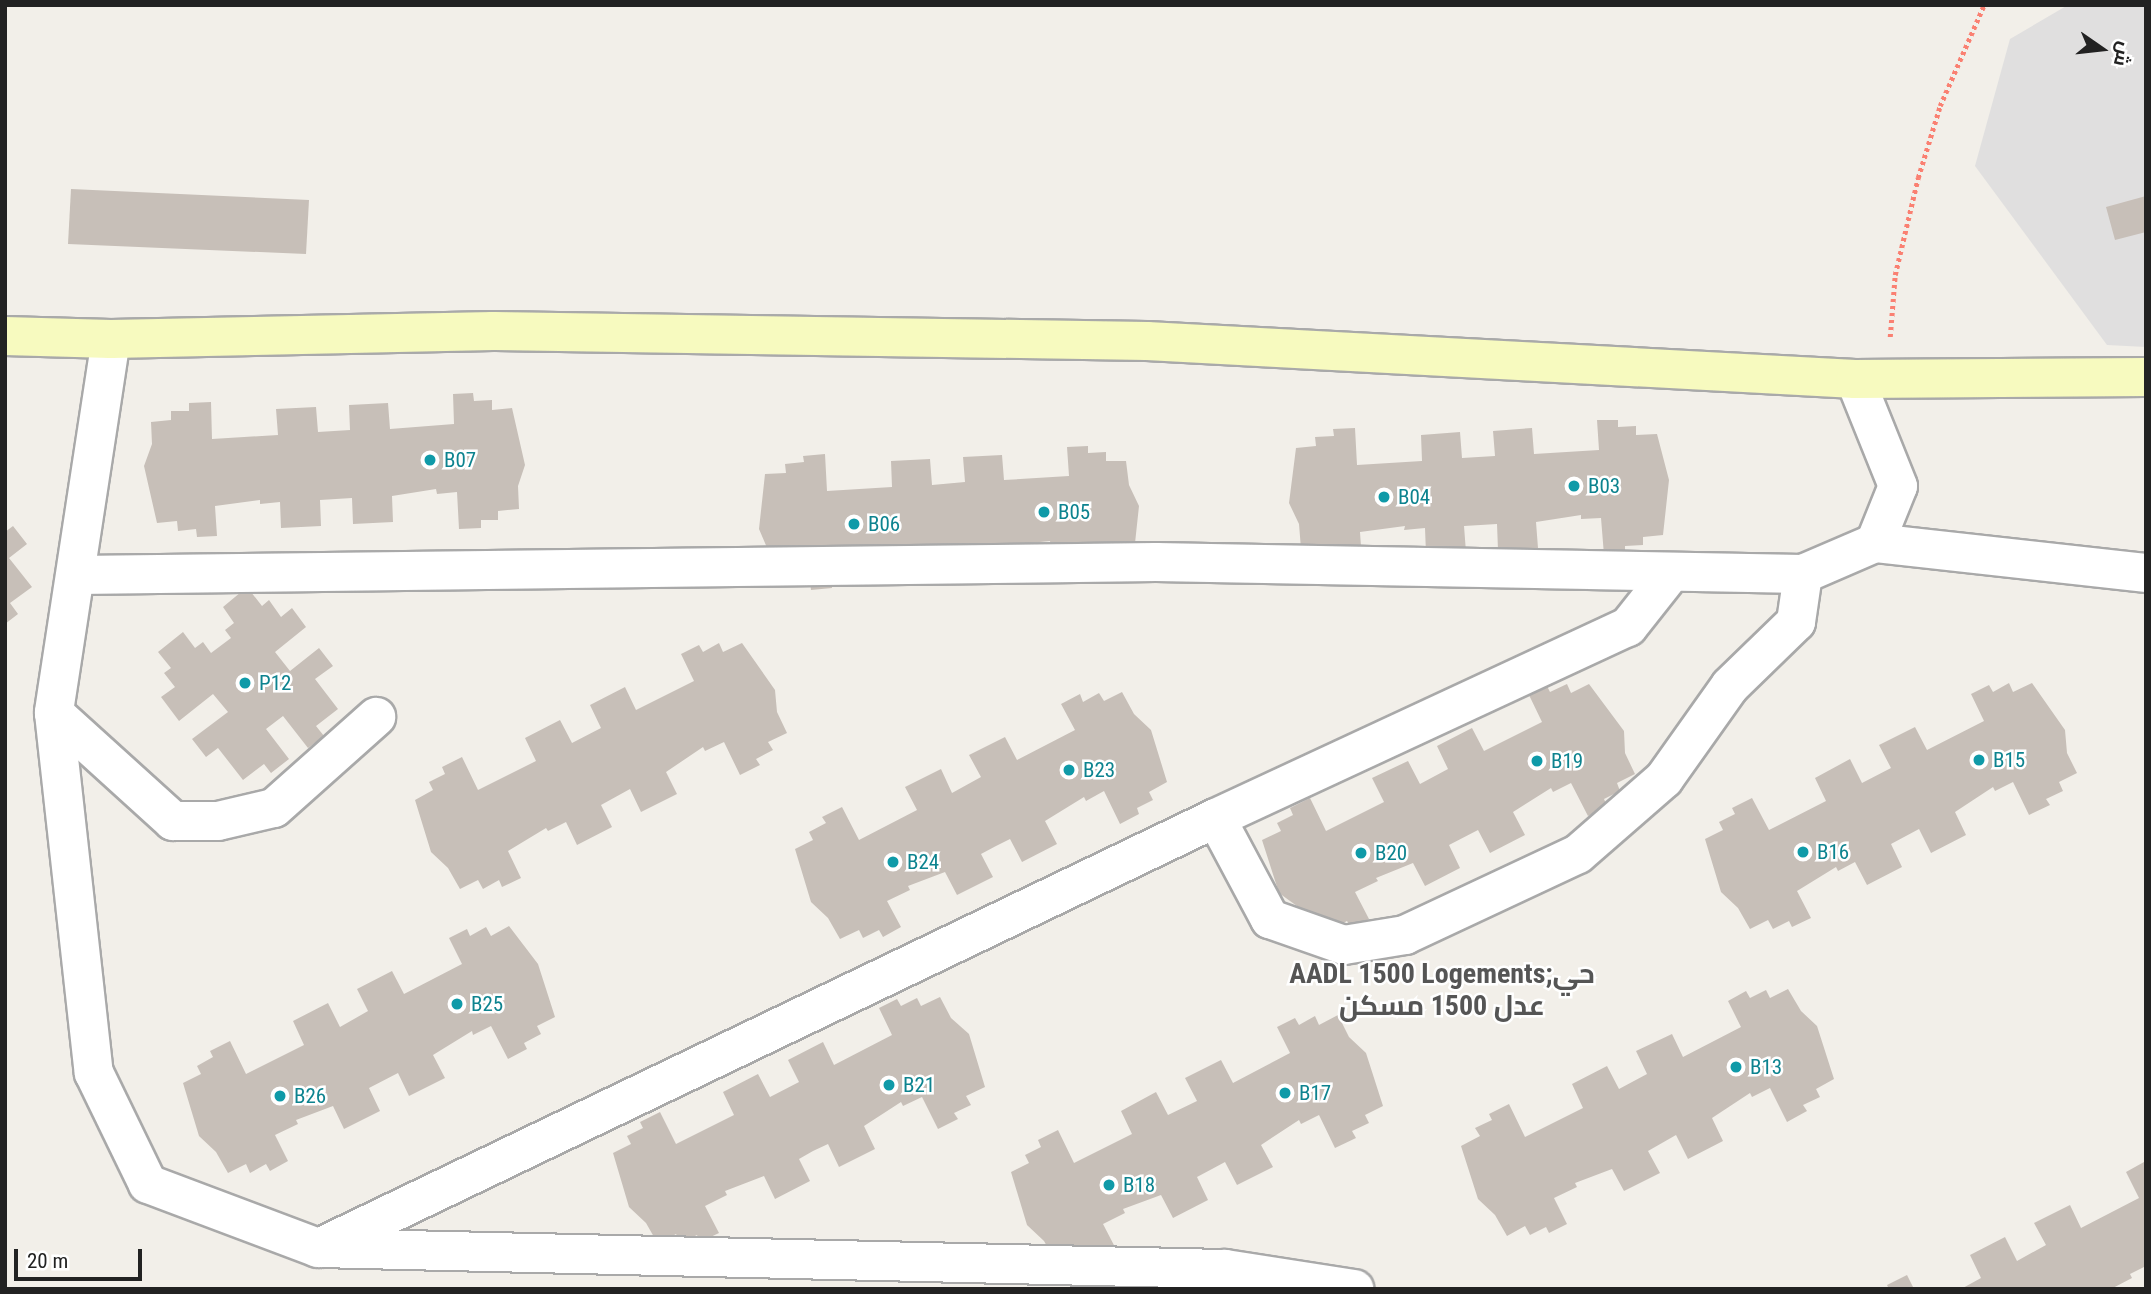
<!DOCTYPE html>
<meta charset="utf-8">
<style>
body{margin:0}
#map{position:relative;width:2151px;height:1294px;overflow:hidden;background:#f2efe9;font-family:"Roboto Condensed",Cairo,sans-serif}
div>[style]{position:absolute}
.residential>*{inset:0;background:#e0dfdf}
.building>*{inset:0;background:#c7bfb8}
.path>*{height:4.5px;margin-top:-2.25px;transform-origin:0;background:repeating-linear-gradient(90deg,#fa8072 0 3.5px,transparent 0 7px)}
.roads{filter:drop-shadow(2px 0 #a9a9a9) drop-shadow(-2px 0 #a9a9a9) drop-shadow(0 2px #a9a9a9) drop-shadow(0 -2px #a9a9a9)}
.street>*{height:38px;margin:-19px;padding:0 19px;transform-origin:19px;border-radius:19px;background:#fff}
.secondary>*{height:38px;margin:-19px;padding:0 19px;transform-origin:19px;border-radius:19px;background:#f7fabf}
.dots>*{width:19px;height:19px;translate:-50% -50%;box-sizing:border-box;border:4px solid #fff;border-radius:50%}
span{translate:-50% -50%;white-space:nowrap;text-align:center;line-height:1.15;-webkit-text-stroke:5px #fff;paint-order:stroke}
.culture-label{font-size:21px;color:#0d838f}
.left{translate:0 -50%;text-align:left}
.district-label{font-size:28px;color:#555;font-weight:700}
.frame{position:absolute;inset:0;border:7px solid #222;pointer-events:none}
.north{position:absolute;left:2067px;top:14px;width:70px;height:70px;-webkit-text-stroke:5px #fff;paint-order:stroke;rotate:104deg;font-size:19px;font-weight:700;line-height:28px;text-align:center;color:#222}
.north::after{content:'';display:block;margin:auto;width:24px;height:32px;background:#222;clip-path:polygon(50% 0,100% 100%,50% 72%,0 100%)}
.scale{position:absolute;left:14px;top:1249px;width:128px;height:32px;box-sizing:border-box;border:4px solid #222;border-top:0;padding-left:9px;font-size:21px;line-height:24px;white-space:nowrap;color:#222;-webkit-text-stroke:5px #fff;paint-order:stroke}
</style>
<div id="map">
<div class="residential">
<div style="clip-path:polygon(2068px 5px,2146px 5px,2146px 347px,2107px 345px,1975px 166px,2010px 39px)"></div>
</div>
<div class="building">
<div style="clip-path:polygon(71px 189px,309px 200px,306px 254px,68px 244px)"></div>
<div style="clip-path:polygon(2146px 196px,2146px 232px,2115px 240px,2106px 207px)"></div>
<div style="clip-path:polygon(473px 393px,474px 401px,492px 400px,492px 410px,512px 408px,525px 465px,518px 486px,519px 509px,498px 511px,498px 520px,481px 520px,481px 528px,459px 529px,457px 492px,437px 494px,436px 489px,392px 496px,393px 522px,353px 524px,352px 498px,320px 500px,321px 526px,281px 528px,280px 502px,260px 504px,260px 500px,215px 506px,217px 536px,197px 537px,196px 529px,178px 531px,177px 521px,157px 523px,144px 466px,152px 444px,151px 422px,171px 420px,171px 411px,189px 411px,189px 403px,211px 402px,212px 439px,278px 435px,276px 409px,316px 407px,318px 432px,350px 430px,349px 405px,388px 403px,390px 429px,454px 424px,453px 394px)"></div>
<div style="clip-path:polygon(1597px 420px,1618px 420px,1618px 427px,1636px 426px,1636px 435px,1657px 434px,1669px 480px,1663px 535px,1643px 537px,1643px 545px,1625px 546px,1625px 554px,1604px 555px,1601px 518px,1581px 519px,1581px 515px,1536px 522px,1538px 548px,1498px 550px,1497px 524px,1464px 526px,1466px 552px,1426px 554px,1425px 528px,1404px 530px,1405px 526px,1360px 532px,1362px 562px,1301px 549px,1299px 524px,1289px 503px,1296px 448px,1316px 446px,1315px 437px,1334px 436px,1333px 429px,1355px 428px,1357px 465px,1422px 461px,1421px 435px,1460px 432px,1462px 458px,1495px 456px,1493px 431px,1532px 428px,1534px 454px,1599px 450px)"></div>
<div style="clip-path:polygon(1088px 446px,1088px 453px,1106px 452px,1106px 461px,1126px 461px,1129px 485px,1139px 506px,1133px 562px,1051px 546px,1050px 541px,1030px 543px,1031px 547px,829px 559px,832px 588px,811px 590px,810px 582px,768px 550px,759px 529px,765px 474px,786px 473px,785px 464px,804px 462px,803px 456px,825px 454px,827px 491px,892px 487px,891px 461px,930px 459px,932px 485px,965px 482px,963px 457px,1002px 455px,1004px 480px,1069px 476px,1067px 447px)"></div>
<div style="clip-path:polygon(13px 526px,27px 544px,9px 558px,32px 587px,10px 603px,18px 614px,5px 624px,5px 532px)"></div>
<div style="clip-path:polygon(247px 587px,262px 606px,269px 600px,281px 617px,292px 608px,306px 627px,275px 652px,290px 671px,319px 648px,333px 666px,315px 679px,338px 709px,316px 726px,324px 736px,308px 748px,283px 716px,266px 729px,289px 759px,271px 773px,264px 764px,243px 780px,218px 748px,206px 757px,192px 739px,228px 712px,213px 694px,179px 721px,161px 697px,175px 687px,164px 673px,171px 668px,158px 652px,183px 632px,195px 648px,203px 642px,211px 653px,231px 638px,225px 630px,234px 623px,223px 607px)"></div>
<div style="clip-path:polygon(719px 643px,723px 652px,742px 643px,775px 690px,777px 712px,787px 733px,768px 742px,773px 750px,756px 759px,760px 765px,740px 775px,724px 742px,705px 751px,703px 747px,666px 772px,677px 794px,641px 812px,630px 789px,601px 805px,612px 827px,577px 845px,566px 822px,548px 831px,546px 828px,508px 851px,521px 878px,502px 887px,499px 880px,483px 889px,478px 880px,460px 889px,448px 868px,431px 852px,415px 800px,433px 790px,429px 782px,445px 774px,442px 767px,462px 757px,478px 790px,536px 761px,525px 738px,560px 720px,572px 743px,601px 728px,590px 705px,625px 687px,636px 710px,694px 681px,681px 654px,699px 645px,703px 652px)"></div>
<div style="clip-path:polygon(2009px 683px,2013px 692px,2032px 683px,2065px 730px,2067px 753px,2077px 773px,2059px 782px,2063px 791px,2046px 799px,2050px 805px,2029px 815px,2013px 782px,1995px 791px,1993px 787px,1955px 812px,1966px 835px,1931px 853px,1919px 829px,1891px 844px,1902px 867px,1867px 885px,1855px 862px,1838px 871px,1836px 867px,1797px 891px,1811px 918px,1792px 927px,1789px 921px,1773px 929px,1768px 920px,1750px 929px,1738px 908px,1721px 892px,1705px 839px,1723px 830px,1719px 822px,1735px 814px,1732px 808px,1752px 798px,1769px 830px,1826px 801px,1815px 778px,1850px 759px,1862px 783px,1891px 768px,1879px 745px,1915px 727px,1927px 750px,1984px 721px,1971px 694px,1989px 685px,1993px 692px)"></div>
<div style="clip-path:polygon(1567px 684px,1571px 693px,1589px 684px,1624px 731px,1625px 753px,1635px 774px,1617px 783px,1620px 791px,1604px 799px,1607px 806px,1588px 816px,1571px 783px,1553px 792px,1551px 788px,1513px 812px,1525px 835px,1490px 853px,1478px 830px,1449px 845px,1460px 868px,1425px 886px,1413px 863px,1376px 878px,1378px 881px,1355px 892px,1369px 919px,1351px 928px,1347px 921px,1330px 930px,1279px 893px,1262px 840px,1281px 831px,1277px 823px,1293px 815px,1290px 808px,1310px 798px,1326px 831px,1384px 802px,1372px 778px,1408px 761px,1420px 784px,1448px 769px,1437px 746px,1472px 728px,1484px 751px,1542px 722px,1529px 695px,1547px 686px,1550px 692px)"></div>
<div style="clip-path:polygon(1122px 692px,1134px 714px,1151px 730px,1167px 782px,1149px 792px,1153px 800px,1137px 808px,1139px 814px,1120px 824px,1104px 791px,1086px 801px,1084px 797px,1045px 821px,1057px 844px,1022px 862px,1010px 839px,996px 846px,981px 854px,993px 877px,957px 895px,945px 872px,908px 886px,910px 890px,887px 901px,901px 927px,883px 937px,879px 930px,863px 938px,859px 930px,840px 939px,828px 918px,811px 902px,795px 849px,813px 840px,809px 832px,826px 823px,822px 817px,842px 807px,859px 840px,917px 810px,905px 787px,941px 769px,952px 793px,981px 777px,969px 755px,1005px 737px,1017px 760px,1075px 730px,1061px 704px,1080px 694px,1083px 702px,1099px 693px,1104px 701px)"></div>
<div style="clip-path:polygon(509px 926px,538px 964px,555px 1017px,537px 1026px,541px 1034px,524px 1043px,527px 1049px,508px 1059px,491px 1026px,473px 1035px,472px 1031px,433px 1055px,445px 1078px,409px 1096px,398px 1073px,369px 1088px,380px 1111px,344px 1129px,333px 1106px,296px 1120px,298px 1124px,275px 1135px,288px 1161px,270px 1171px,266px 1164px,250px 1173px,246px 1164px,228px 1173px,216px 1152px,199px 1136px,183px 1083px,201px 1074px,197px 1066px,213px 1057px,210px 1051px,230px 1041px,246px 1074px,304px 1045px,293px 1021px,328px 1003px,340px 1027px,368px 1011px,357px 989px,392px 971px,404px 994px,462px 964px,449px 938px,467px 929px,470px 936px,486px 927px,491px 936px)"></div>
<div style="clip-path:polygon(1788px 989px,1801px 1011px,1817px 1026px,1834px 1079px,1816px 1089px,1820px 1097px,1803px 1105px,1807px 1111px,1787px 1122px,1770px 1088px,1752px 1097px,1750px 1093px,1712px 1118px,1723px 1141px,1688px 1159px,1676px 1135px,1648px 1151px,1660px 1173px,1624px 1191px,1612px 1169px,1575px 1183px,1577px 1187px,1554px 1198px,1567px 1224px,1549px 1233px,1546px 1227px,1530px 1235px,1525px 1226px,1507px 1236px,1495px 1215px,1478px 1199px,1461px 1146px,1480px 1136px,1475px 1128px,1492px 1120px,1489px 1114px,1509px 1104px,1525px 1137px,1583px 1108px,1572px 1084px,1607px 1066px,1619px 1089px,1647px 1074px,1636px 1051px,1672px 1034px,1683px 1057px,1741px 1027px,1728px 1001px,1746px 991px,1750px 998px,1766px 990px,1770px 998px)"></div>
<div style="clip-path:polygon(940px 997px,951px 1018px,969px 1034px,985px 1087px,966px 1096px,971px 1105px,954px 1113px,958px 1119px,938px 1129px,922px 1097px,903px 1106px,901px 1102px,864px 1126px,875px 1149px,839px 1167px,828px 1144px,813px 1151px,799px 1159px,810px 1181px,775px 1199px,764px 1176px,725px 1191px,727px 1195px,705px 1206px,719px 1233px,700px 1242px,697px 1235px,681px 1243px,676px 1234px,658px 1244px,646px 1223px,629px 1207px,613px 1153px,631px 1144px,627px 1136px,643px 1128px,640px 1122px,660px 1112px,676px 1144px,734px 1115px,723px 1092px,758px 1074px,770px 1097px,799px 1082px,788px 1060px,823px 1042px,834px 1065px,892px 1035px,879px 1008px,897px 999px,901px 1006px,917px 998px,921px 1006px)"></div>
<div style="clip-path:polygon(1338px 1015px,1349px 1037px,1366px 1053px,1383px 1106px,1365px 1115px,1369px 1123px,1352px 1131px,1356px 1138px,1335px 1148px,1319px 1115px,1301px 1124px,1299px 1120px,1261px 1145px,1273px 1167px,1237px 1185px,1225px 1162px,1212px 1169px,1197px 1177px,1208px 1200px,1173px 1218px,1161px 1195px,1123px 1209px,1125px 1213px,1103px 1224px,1117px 1251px,1056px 1262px,1044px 1241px,1027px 1225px,1011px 1172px,1029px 1163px,1025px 1155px,1041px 1147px,1038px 1140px,1058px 1130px,1074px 1163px,1132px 1134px,1121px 1111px,1156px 1092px,1168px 1115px,1197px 1101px,1185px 1078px,1221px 1060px,1233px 1083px,1290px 1053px,1277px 1027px,1295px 1018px,1299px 1025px,1315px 1016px,1319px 1025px)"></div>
<div style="clip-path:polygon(2144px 1162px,2146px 1266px,2130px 1274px,2132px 1278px,2111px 1289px,1961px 1289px,1981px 1278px,1970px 1255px,2005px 1237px,2017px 1261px,2046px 1245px,2034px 1223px,2070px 1205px,2081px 1228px,2139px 1198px,2126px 1172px)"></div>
<div style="clip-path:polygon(1907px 1275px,1914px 1289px,1889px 1289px,1887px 1285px)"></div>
</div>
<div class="path">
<div style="left:1890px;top:337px;width:62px;rotate:-85.4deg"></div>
<div style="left:1895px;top:275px;width:100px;rotate:-76.7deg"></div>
<div style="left:1918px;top:178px;width:75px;rotate:-73deg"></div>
<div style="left:1940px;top:106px;width:110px;rotate:-66.5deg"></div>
</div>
<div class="roads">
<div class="street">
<div style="left:111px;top:339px;width:378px;rotate:98.7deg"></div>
<div style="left:54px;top:713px;width:362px;rotate:83.7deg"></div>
<div style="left:94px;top:1073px;width:123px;rotate:64.1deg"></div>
<div style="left:148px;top:1184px;width:182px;rotate:20.6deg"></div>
<div style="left:318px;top:1248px;width:907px;rotate:1.33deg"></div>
<div style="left:1225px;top:1269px;width:131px;rotate:8.8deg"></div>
<div style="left:1875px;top:543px;width:273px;rotate:6.3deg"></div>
<div style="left:77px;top:575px;width:1079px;rotate:-0.69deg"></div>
<div style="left:1156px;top:562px;width:647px;rotate:1.06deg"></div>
<div style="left:1803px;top:574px;width:78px;rotate:-23.3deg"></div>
<div style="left:1875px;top:543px;width:61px;rotate:-68deg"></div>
<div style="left:1898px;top:486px;width:115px;rotate:-111.9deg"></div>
<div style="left:54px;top:713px;width:161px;rotate:42.2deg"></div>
<div style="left:173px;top:821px;width:45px"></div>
<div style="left:218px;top:821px;width:57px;rotate:-13.1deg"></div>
<div style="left:274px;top:808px;width:137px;rotate:-41.7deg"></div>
<div style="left:1216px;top:818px;width:115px;rotate:61.9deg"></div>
<div style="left:1270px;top:919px;width:78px;rotate:19.4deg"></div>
<div style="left:1344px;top:945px;width:62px;rotate:-9.3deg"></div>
<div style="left:1405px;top:935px;width:191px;rotate:-25.1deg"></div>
<div style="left:1578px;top:854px;width:114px;rotate:-41.1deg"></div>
<div style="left:1664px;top:779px;width:114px;rotate:-54.6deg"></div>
<div style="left:1730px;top:686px;width:92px;rotate:-44.1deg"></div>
<div style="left:1796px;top:622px;width:49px;rotate:-81.7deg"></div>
<div style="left:323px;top:1246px;width:990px;rotate:-25.61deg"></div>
<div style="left:1216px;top:818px;width:454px;rotate:-24.9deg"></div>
<div style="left:1628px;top:627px;width:68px;rotate:-51.6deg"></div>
</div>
<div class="secondary">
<div style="left:5px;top:336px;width:106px;rotate:1.6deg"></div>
<div style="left:111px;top:339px;width:382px;rotate:-1.2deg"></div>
<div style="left:493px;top:331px;width:654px;rotate:0.88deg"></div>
<div style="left:1147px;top:341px;width:709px;rotate:3.07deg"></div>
<div style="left:1855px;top:379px;width:291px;rotate:-0.4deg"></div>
</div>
</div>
<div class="dots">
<div style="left:430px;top:460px;background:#0f9aa8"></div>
<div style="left:1574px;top:486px;background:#0f9aa8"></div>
<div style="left:1384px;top:497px;background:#0f9aa8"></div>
<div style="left:1044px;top:512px;background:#0f9aa8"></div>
<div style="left:854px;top:524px;background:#0f9aa8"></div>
<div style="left:245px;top:683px;background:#0f9aa8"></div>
<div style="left:1979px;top:760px;background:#0f9aa8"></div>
<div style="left:1537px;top:761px;background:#0f9aa8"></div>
<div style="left:1069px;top:770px;background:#0f9aa8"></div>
<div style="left:1803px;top:852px;background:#0f9aa8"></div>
<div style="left:1361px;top:853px;background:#0f9aa8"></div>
<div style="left:893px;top:862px;background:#0f9aa8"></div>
<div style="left:457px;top:1004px;background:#0f9aa8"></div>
<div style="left:1736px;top:1067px;background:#0f9aa8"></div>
<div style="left:889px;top:1085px;background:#0f9aa8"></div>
<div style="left:1285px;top:1093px;background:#0f9aa8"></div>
<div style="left:280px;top:1096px;background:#0f9aa8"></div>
<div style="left:1109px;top:1185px;background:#0f9aa8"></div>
</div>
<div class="culture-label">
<span class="left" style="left:444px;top:460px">B07</span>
<span class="left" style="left:1588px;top:486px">B03</span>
<span class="left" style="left:1398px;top:497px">B04</span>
<span class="left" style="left:1058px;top:512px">B05</span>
<span class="left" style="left:868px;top:524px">B06</span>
<span class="left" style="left:259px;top:683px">P12</span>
<span class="left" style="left:1993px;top:760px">B15</span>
<span class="left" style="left:1551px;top:761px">B19</span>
<span class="left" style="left:1083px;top:770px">B23</span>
<span class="left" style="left:1817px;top:852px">B16</span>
<span class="left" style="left:1375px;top:853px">B20</span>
<span class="left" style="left:907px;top:862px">B24</span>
<span class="left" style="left:471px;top:1004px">B25</span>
<span class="left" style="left:1750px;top:1067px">B13</span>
<span class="left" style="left:903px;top:1085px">B21</span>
<span class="left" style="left:1299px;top:1093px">B17</span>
<span class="left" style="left:294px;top:1096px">B26</span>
<span class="left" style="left:1123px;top:1185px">B18</span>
</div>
<div class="district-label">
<span style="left:1442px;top:990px">AADL 1500 Logements;حي<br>عدل 1500 مسكن</span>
</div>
<div class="frame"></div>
<div class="north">ش</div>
<div class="scale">20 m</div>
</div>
